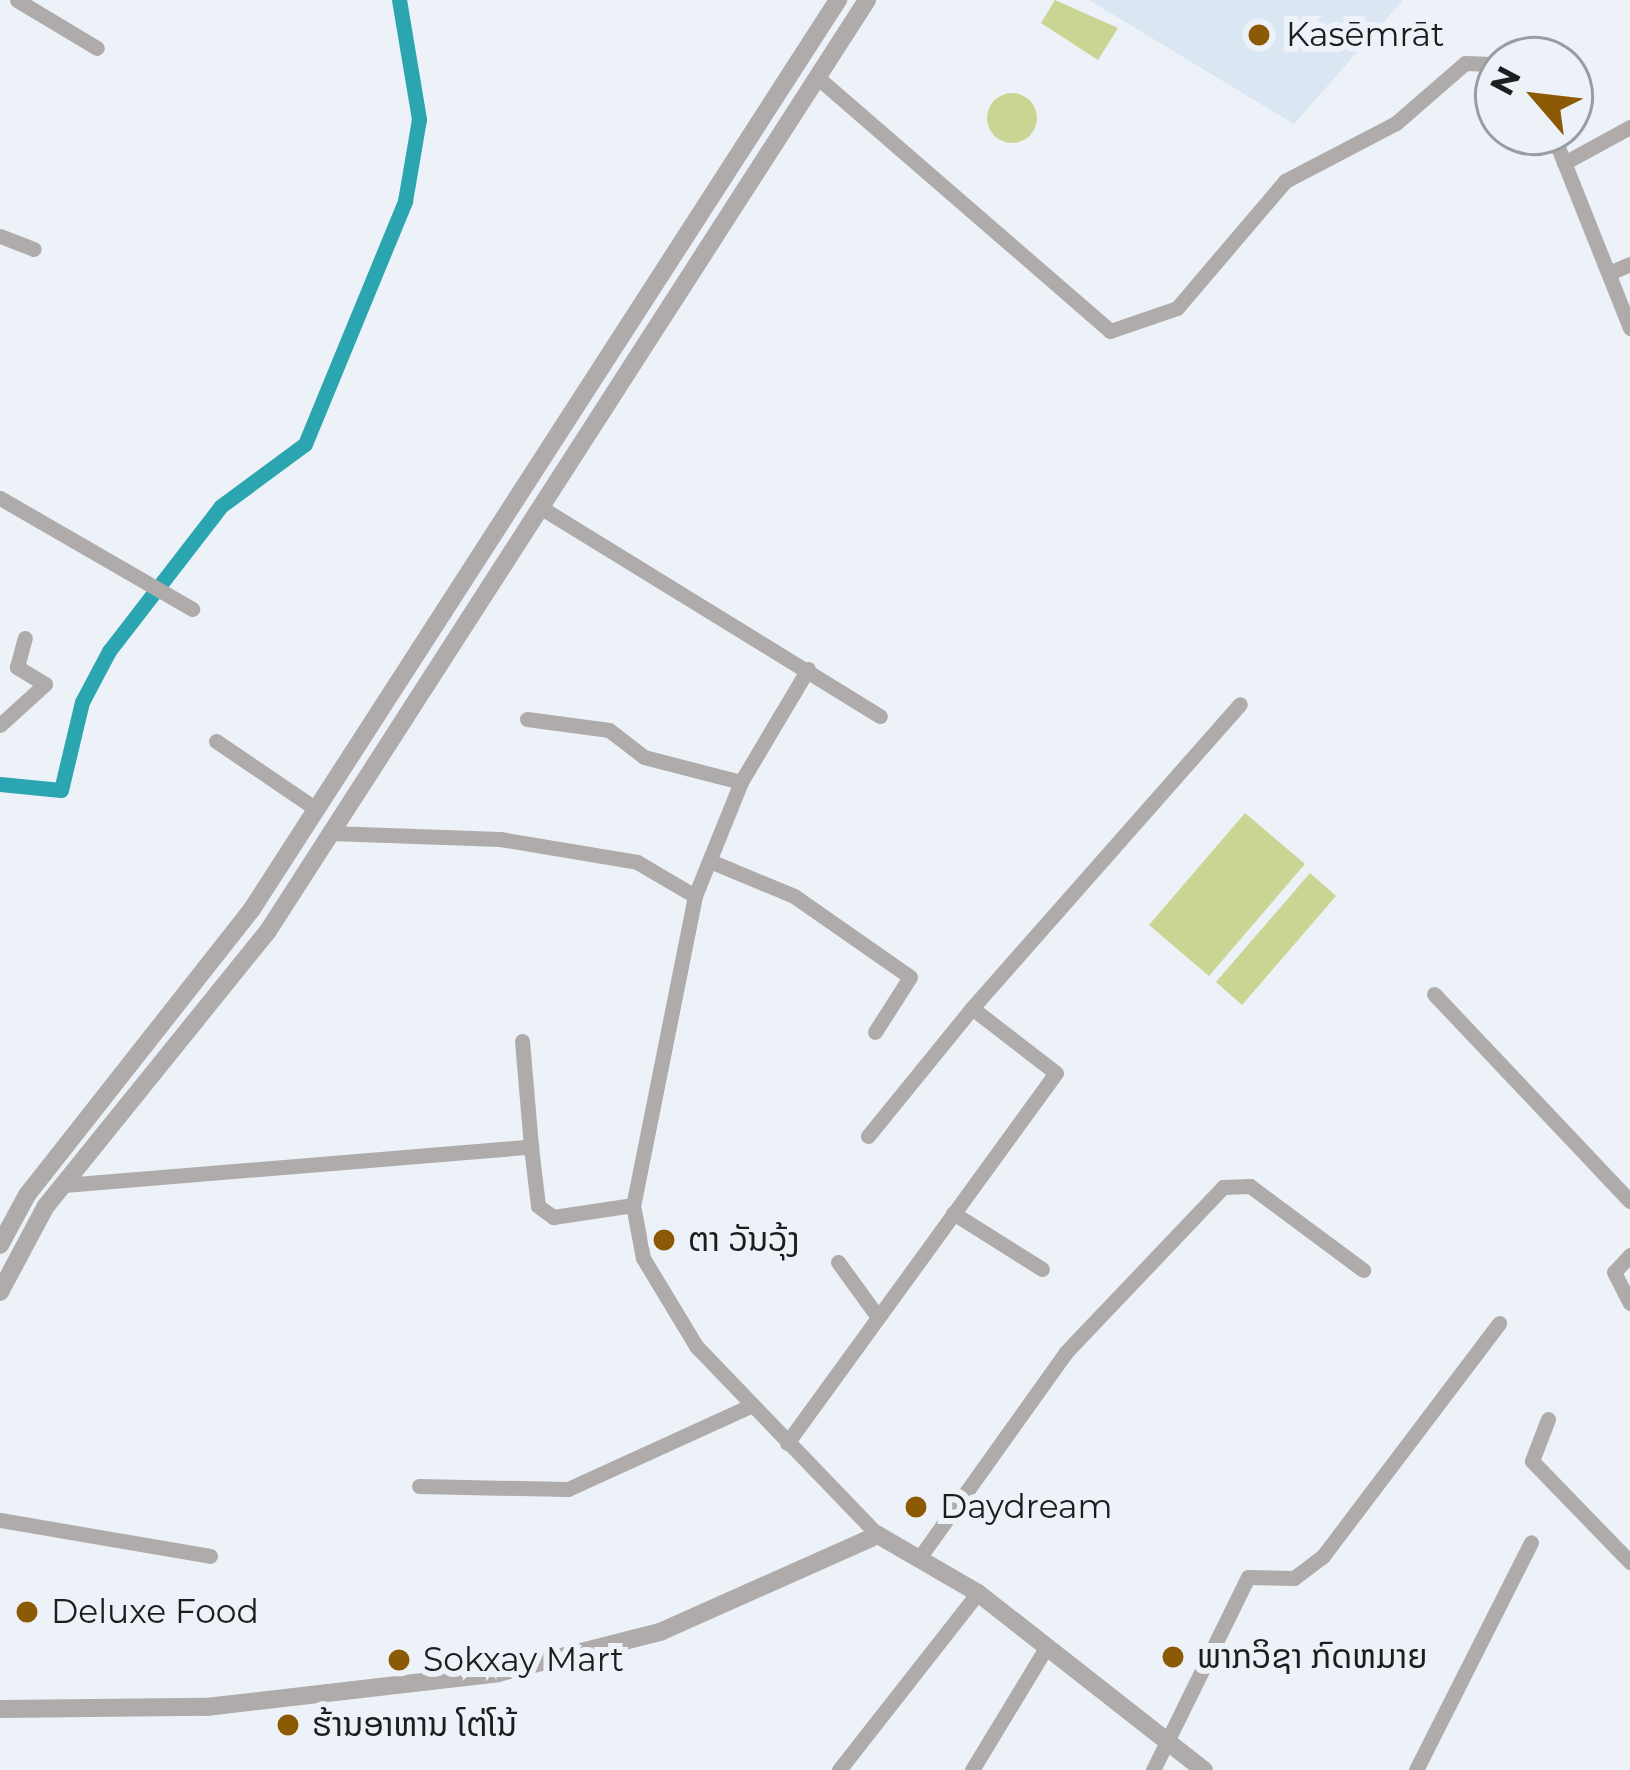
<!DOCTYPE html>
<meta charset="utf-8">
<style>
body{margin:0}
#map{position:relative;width:1630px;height:1770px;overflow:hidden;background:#ecf2f7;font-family:Montserrat,"Noto Sans Lao",sans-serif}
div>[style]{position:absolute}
.built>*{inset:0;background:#dae6f1}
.green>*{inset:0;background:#cad594}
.round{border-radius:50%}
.canal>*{height:15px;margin:-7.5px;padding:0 7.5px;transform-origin:7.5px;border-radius:7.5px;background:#2ba5af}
.minor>*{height:15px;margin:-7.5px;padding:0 7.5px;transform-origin:7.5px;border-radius:7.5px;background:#afabab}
.tertiary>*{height:18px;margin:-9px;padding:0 9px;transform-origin:9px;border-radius:9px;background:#afabab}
.dots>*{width:33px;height:33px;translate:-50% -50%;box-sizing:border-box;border:6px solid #ecf2f7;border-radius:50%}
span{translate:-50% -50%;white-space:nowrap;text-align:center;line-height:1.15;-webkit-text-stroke:12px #ecf2f7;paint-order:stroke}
.poi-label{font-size:33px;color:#1b1d1f}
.left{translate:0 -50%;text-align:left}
.north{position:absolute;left:1474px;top:36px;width:120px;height:120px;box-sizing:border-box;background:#ecf2f7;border:3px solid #989da1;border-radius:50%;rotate:298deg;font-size:33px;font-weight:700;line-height:48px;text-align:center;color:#1b1d1f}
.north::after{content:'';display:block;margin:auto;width:42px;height:54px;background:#8c5a05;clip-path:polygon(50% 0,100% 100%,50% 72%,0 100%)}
</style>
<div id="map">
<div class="built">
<div style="clip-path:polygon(1089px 0,1403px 0,1294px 124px)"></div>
</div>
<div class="green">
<div style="clip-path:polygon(1055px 0,1118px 28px,1098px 60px,1041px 23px)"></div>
<div class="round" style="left:987px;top:93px;width:50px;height:50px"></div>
<div style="clip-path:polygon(1245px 813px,1305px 864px,1209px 976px,1149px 925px)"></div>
<div style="clip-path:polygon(1310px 873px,1336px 896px,1242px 1005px,1216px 982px)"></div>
</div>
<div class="canal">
<div style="left:0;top:784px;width:61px;rotate:5.6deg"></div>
<div style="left:61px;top:790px;width:90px;rotate:-76.6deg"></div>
<div style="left:82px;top:702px;width:58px;rotate:-62.1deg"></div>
<div style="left:109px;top:651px;width:183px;rotate:-52.3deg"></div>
<div style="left:221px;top:506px;width:104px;rotate:-36.4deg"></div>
<div style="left:305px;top:444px;width:263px;rotate:-67.6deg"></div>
<div style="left:405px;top:201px;width:83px;rotate:-80.3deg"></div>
<div style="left:419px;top:119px;width:121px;rotate:-99.5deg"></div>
</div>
<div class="minor">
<div style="left:17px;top:0;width:93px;rotate:31deg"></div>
<div style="left:817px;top:77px;width:388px;rotate:40.9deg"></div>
<div style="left:1110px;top:331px;width:71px;rotate:-18.9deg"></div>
<div style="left:1177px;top:308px;width:167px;rotate:-49.6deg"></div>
<div style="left:1285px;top:181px;width:125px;rotate:-27.6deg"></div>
<div style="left:1396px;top:123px;width:91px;rotate:-41deg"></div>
<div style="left:1465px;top:63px;width:33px;rotate:2deg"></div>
<div style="left:1552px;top:132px;width:211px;rotate:68.3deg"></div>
<div style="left:1564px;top:163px;width:75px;rotate:-28.6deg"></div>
<div style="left:0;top:236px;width:36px;rotate:21deg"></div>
<div style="left:1609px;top:273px;width:23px;rotate:-23deg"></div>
<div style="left:0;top:498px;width:222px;rotate:30deg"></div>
<div style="left:540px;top:507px;width:399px;rotate:31.6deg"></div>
<div style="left:808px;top:669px;width:131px;rotate:120.7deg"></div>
<div style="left:741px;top:782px;width:123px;rotate:112deg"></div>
<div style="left:695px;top:896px;width:315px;rotate:101.3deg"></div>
<div style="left:633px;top:1205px;width:54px;rotate:79.3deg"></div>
<div style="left:643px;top:1258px;width:103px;rotate:58.9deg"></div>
<div style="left:696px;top:1346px;width:262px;rotate:46.1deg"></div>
<div style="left:527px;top:719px;width:83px;rotate:7.6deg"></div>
<div style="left:609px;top:730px;width:44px;rotate:37.6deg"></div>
<div style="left:644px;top:757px;width:100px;rotate:14.5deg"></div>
<div style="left:0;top:725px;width:61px;rotate:-42.3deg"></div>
<div style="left:45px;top:684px;width:33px;rotate:-149deg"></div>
<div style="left:17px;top:667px;width:30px;rotate:-75deg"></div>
<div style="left:216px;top:741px;width:121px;rotate:34.2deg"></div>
<div style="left:331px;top:833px;width:169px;rotate:2deg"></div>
<div style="left:500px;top:839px;width:139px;rotate:9.5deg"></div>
<div style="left:637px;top:862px;width:67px;rotate:30.4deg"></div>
<div style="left:710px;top:861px;width:91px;rotate:22.6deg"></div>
<div style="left:794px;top:896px;width:141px;rotate:34.9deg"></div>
<div style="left:910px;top:977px;width:65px;rotate:122.5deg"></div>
<div style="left:1434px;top:994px;width:285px;rotate:46.6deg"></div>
<div style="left:972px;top:1008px;width:405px;rotate:-48.6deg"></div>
<div style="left:522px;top:1041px;width:106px;rotate:85.1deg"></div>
<div style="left:64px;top:1185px;width:469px;rotate:-4.7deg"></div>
<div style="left:531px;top:1147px;width:59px;rotate:83.2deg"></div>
<div style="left:538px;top:1206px;width:19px;rotate:36deg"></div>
<div style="left:553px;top:1217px;width:81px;rotate:-8.5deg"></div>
<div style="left:953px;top:1213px;width:105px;rotate:32.2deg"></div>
<div style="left:1630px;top:1255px;width:23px;rotate:133deg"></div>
<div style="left:1614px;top:1272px;width:35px;rotate:63deg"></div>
<div style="left:838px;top:1262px;width:63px;rotate:54deg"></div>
<div style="left:1548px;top:1419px;width:45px;rotate:110.9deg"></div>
<div style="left:1532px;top:1461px;width:141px;rotate:45.9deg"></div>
<div style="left:787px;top:1443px;width:457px;rotate:-54deg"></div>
<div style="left:1056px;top:1073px;width:106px;rotate:-142.3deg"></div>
<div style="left:972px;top:1008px;width:165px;rotate:129.1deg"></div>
<div style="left:419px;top:1486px;width:149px;rotate:1.2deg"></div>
<div style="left:568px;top:1489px;width:198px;rotate:-24.5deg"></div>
<div style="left:0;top:1520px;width:213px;rotate:9.7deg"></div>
<div style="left:922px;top:1554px;width:248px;rotate:-54.5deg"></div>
<div style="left:1066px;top:1352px;width:228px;rotate:-46.4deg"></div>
<div style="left:1223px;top:1187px;width:27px;rotate:-2deg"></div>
<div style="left:1250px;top:1186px;width:141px;rotate:36.6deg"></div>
<div style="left:839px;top:1770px;width:225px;rotate:-51.9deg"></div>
<div style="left:972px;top:1770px;width:143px;rotate:-58.8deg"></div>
<div style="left:1153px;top:1770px;width:215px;rotate:-63.8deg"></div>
<div style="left:1248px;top:1577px;width:46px;rotate:1.2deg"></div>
<div style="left:1294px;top:1578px;width:36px;rotate:-37deg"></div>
<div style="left:1323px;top:1556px;width:292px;rotate:-52.9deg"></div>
<div style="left:1416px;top:1770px;width:255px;rotate:-63.2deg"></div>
</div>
<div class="tertiary">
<div style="left:0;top:1245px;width:57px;rotate:-61.6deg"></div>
<div style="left:27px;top:1195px;width:364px;rotate:-51.8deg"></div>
<div style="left:252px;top:909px;width:1082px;rotate:-57.19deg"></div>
<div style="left:0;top:1292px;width:98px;rotate:-61.9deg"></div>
<div style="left:46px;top:1206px;width:353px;rotate:-51.1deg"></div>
<div style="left:268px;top:931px;width:1107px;rotate:-57.24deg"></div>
<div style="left:0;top:1709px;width:206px;rotate:-0.6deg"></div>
<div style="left:206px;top:1707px;width:294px;rotate:-6.6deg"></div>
<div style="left:498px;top:1673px;width:167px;rotate:-14.2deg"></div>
<div style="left:660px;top:1632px;width:239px;rotate:-24deg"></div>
<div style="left:878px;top:1535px;width:116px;rotate:30.1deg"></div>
<div style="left:978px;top:1593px;width:287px;rotate:38.1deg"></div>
</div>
<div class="dots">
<div style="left:1259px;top:35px;background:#8c5a05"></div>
<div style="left:664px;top:1240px;background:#8c5a05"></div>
<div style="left:916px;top:1507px;background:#8c5a05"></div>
<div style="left:27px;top:1612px;background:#8c5a05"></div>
<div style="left:1173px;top:1657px;background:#8c5a05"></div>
<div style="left:399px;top:1660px;background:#8c5a05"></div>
<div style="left:288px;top:1725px;background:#8c5a05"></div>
</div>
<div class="poi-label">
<span class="left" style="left:1286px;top:35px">Kasēmrāt</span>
<span class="left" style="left:688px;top:1240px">ຕາ ວັນວຸ້ງ</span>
<span class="left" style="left:940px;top:1507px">Daydream</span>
<span class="left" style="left:51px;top:1612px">Deluxe Food</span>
<span class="left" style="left:1197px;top:1657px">ພາກວິຊາ ກົດຫມາຍ</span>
<span class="left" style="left:423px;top:1660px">Sokxay Mart</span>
<span class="left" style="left:312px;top:1725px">ຮ້ານອາຫານ ໂຕ່ໂນ້</span>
</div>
<div class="north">N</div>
</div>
